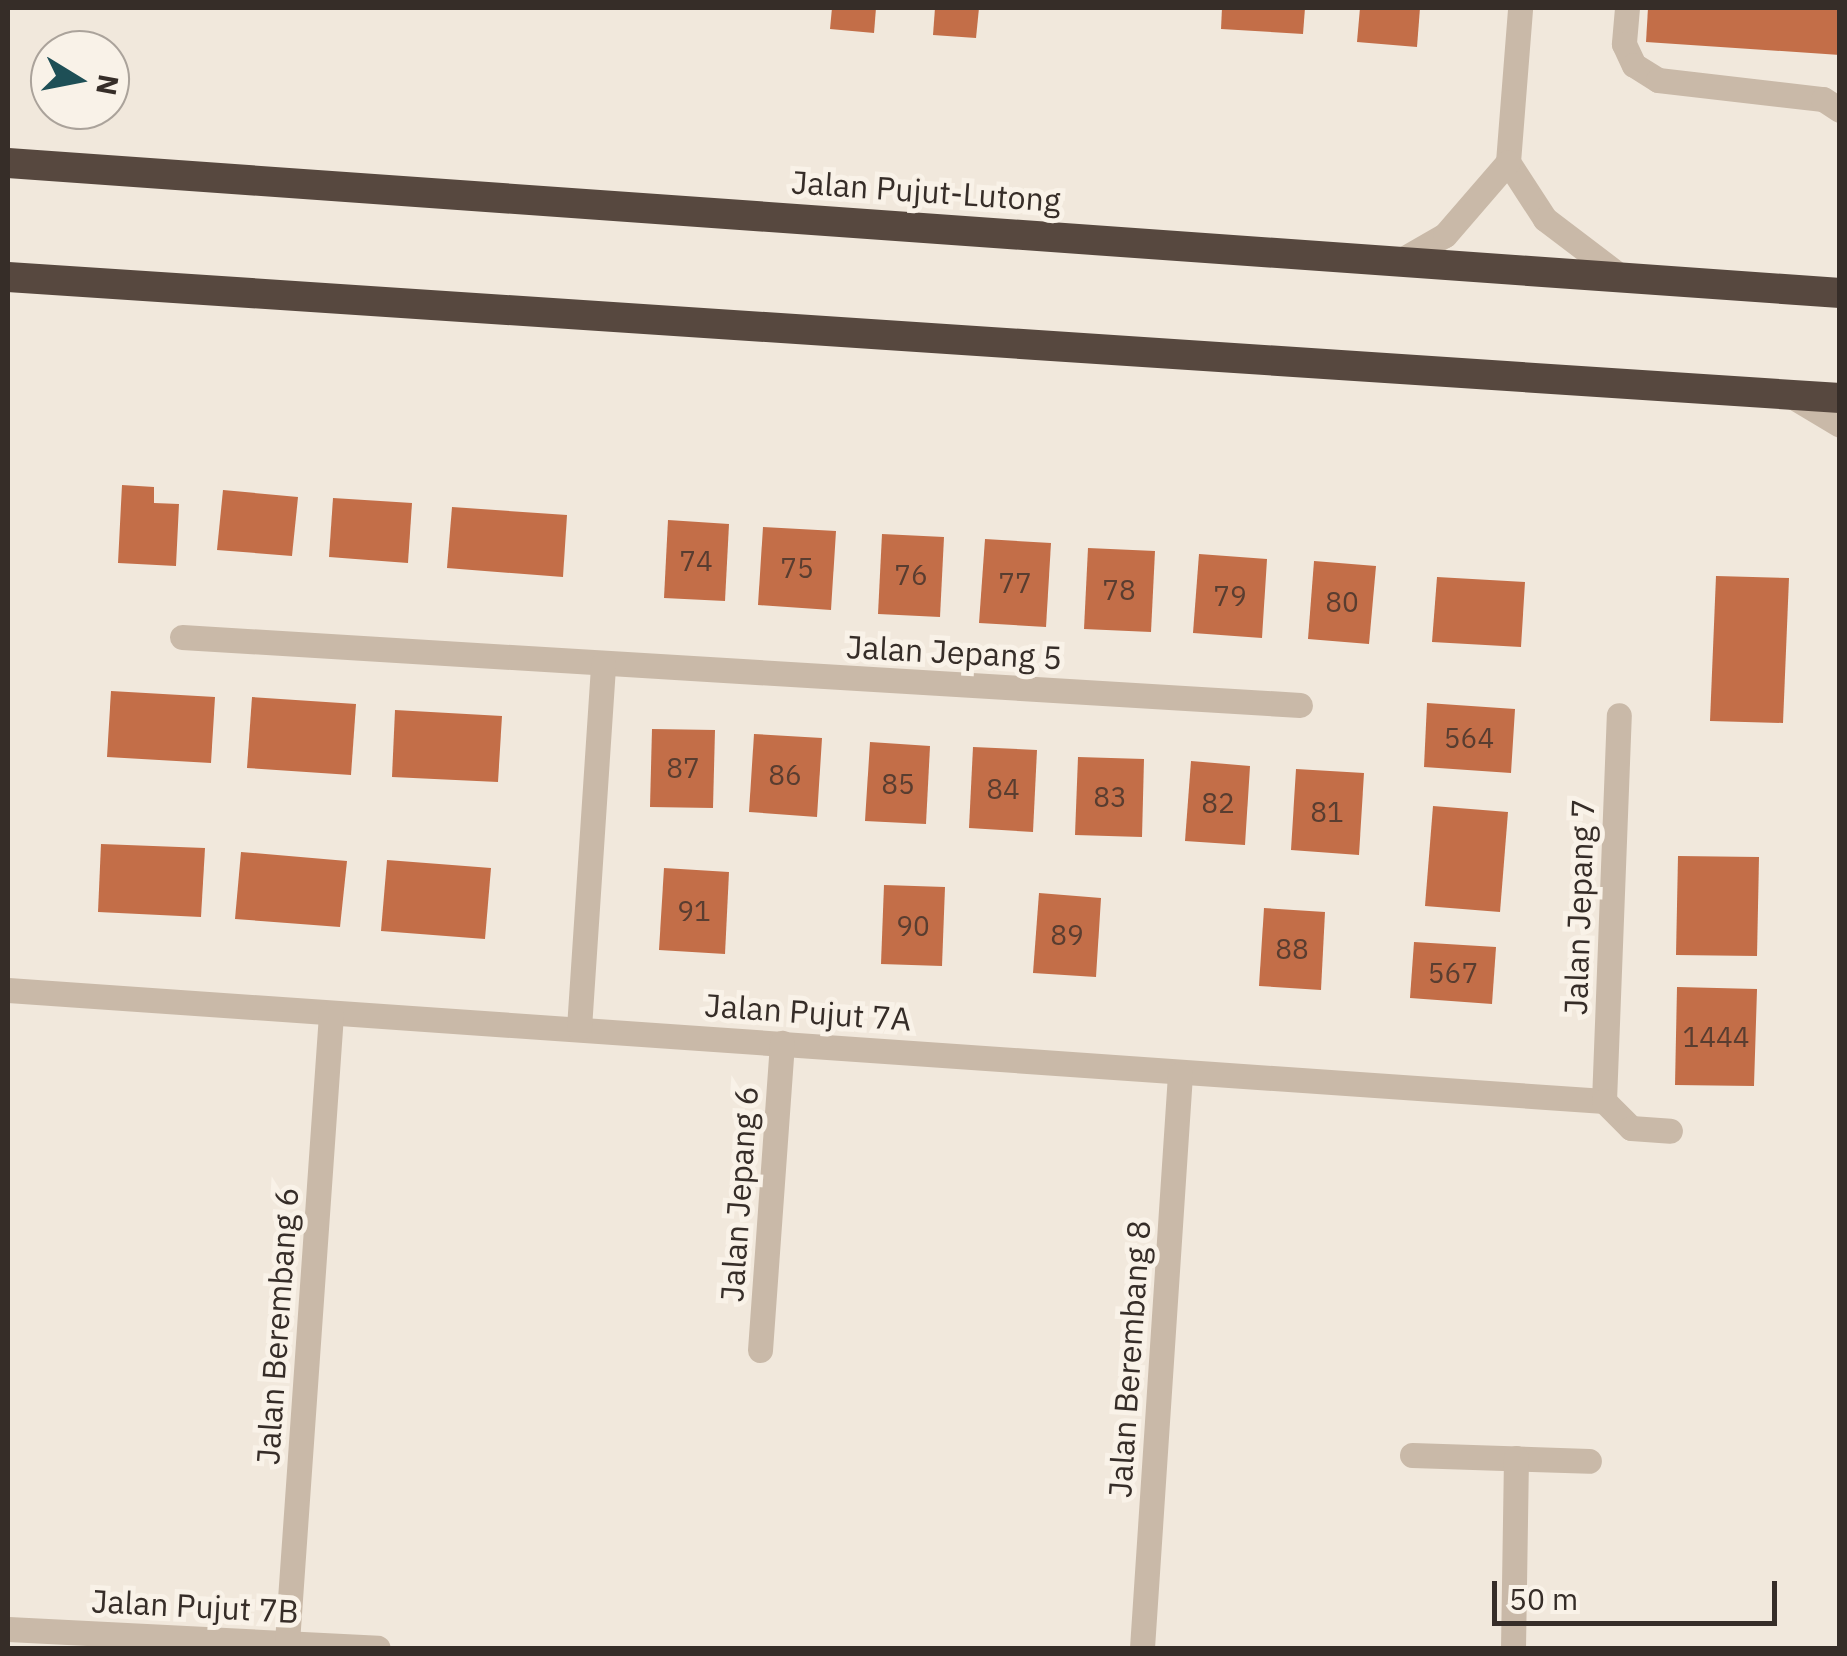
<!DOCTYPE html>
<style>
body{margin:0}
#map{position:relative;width:1847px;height:1656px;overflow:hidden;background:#f1e8dc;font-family:"IBM Plex Sans",sans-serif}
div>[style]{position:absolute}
.building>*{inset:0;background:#c36e48}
.minor>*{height:25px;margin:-12.5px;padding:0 12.5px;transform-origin:12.5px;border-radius:12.5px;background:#c9b9a8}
.highway>*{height:30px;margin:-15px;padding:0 15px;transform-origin:15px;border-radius:15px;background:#57483f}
span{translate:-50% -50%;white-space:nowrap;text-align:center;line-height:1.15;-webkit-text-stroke:10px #f9f2e8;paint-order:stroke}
.number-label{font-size:28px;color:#593d30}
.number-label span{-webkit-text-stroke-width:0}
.street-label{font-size:32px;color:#362d28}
.frame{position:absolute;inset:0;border:10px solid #362d28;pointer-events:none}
.north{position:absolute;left:30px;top:30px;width:100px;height:100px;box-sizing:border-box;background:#f9f2e8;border:2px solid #aba39b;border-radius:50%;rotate:100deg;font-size:28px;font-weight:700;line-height:40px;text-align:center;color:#362d28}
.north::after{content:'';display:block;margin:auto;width:35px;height:45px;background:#1e4f56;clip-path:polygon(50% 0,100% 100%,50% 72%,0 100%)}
.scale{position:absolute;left:1492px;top:1581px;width:285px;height:45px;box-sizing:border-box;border:5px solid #362d28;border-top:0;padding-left:12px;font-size:30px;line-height:35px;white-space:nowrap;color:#362d28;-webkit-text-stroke:8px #f9f2e8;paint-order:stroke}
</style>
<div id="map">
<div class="building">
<div style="clip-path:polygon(832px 8px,876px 8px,874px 33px,830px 29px)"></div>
<div style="clip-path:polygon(935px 8px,979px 8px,976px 38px,933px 35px)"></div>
<div style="clip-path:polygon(1222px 8px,1305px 8px,1303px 34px,1221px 29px)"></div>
<div style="clip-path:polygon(1360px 8px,1420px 8px,1417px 47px,1357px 42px)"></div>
<div style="clip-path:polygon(1648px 8px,1840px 8px,1840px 55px,1646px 42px)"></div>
<div style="clip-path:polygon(122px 485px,154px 487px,154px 503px,179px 504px,176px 566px,118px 563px)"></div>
<div style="clip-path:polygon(223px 490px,298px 497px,292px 556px,217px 550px)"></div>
<div style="clip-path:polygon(333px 498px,412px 503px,408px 563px,329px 557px)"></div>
<div style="clip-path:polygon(452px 507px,567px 515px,563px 577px,447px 568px)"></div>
<div style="clip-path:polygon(668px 520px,729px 524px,725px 601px,664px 598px)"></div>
<div style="clip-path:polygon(763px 527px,836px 531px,831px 610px,758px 605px)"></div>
<div style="clip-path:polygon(882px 534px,944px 537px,940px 617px,878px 614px)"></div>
<div style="clip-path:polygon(985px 539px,1051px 543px,1046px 627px,979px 623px)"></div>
<div style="clip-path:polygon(1088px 548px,1155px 551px,1151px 632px,1084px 629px)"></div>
<div style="clip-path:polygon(1199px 554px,1267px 559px,1262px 638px,1193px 633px)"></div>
<div style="clip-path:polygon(1314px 561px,1376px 566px,1369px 644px,1308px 639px)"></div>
<div style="clip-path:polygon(1716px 576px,1789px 578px,1783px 723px,1710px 721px)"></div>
<div style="clip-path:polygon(1437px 577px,1525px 582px,1521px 647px,1432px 642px)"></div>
<div style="clip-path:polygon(111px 691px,215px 697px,211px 763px,107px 757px)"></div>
<div style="clip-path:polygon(252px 697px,356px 704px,351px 775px,247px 768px)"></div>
<div style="clip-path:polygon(1427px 703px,1515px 709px,1511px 773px,1424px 767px)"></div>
<div style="clip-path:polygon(395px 710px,502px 716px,498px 782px,392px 777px)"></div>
<div style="clip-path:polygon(652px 729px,715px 730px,713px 808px,650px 807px)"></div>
<div style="clip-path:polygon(754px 734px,822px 738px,817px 817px,749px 812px)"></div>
<div style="clip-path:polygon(870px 742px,930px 746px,926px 824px,865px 821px)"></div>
<div style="clip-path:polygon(973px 747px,1037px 750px,1033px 832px,969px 828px)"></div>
<div style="clip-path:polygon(1078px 757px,1144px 759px,1142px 837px,1075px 835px)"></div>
<div style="clip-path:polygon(1191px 761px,1250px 766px,1245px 845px,1185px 841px)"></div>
<div style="clip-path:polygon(1296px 769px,1364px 773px,1359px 855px,1291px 850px)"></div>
<div style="clip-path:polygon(1433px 806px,1508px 812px,1500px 912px,1425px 906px)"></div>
<div style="clip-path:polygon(101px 844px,205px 848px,201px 917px,98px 912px)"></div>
<div style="clip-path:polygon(241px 852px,347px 861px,340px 927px,235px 919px)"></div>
<div style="clip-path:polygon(1678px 856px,1759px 857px,1757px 956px,1676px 955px)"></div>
<div style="clip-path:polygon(387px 860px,491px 868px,485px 939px,381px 931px)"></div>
<div style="clip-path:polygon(664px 868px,729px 872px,725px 954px,659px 950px)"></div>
<div style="clip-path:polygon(884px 885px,945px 887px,942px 966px,881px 964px)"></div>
<div style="clip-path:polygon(1039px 893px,1101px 898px,1096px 977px,1033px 973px)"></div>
<div style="clip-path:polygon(1264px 908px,1325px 912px,1321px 990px,1259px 986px)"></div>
<div style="clip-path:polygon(1414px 942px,1496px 947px,1492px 1004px,1410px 998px)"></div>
<div style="clip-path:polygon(1677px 987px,1757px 989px,1754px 1086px,1675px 1085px)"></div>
</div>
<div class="minor">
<div style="left:1627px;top:8px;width:36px;rotate:95deg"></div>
<div style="left:1624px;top:44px;width:23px;rotate:65deg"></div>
<div style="left:1634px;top:65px;width:28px;rotate:32deg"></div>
<div style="left:1658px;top:80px;width:166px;rotate:6.6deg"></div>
<div style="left:1823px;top:99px;width:20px;rotate:33deg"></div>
<div style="left:1508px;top:162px;width:68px;rotate:57deg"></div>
<div style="left:1545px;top:219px;width:94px;rotate:37.2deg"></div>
<div style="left:1508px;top:162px;width:154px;rotate:-85.5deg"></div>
<div style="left:1403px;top:259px;width:48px;rotate:-29.7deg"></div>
<div style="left:1445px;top:235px;width:96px;rotate:-49.2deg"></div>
<div style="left:1790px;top:395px;width:58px;rotate:31deg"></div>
<div style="left:182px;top:637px;width:1120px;rotate:3.48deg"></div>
<div style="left:8px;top:990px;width:1600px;rotate:3.98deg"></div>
<div style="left:579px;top:1028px;width:365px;rotate:-86.2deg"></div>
<div style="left:1604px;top:1101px;width:386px;rotate:-87.8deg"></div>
<div style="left:1604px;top:1101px;width:38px;rotate:45deg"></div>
<div style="left:1631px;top:1128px;width:39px;rotate:4deg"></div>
<div style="left:760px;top:1350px;width:308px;rotate:-85.9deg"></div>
<div style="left:1412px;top:1455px;width:177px;rotate:1.9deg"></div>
<div style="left:8px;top:1629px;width:370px;rotate:2.9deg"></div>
<div style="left:287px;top:1642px;width:630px;rotate:-85.99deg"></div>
<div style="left:1142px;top:1648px;width:575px;rotate:-86.21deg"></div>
<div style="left:1513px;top:1648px;width:190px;rotate:-89.1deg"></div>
</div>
<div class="highway">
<div style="left:8px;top:163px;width:1837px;rotate:4.06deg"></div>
<div style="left:8px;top:277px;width:1836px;rotate:3.78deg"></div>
</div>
<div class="number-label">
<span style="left:696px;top:561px">74</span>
<span style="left:797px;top:568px">75</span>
<span style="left:911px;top:575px">76</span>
<span style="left:1015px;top:583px">77</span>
<span style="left:1119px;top:590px">78</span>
<span style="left:1230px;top:596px">79</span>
<span style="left:1342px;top:602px">80</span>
<span style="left:1469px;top:738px">564</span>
<span style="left:683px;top:768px">87</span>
<span style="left:785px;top:775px">86</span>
<span style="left:898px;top:784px">85</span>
<span style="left:1003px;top:789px">84</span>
<span style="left:1110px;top:797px">83</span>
<span style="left:1218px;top:803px">82</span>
<span style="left:1327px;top:812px">81</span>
<span style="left:694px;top:911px">91</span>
<span style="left:913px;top:926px">90</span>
<span style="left:1067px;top:935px">89</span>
<span style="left:1292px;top:949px">88</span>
<span style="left:1453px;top:973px">567</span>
<span style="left:1716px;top:1037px">1444</span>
</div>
<div class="street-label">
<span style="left:926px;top:191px;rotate:4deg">Jalan Pujut-Lutong</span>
<span style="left:954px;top:652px;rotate:3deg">Jalan Jepang 5</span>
<span style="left:1579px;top:907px;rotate:-88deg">Jalan Jepang 7</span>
<span style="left:808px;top:1012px;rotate:4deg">Jalan Pujut 7A</span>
<span style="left:739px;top:1194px;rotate:-86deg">Jalan Jepang 6</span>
<span style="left:277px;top:1326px;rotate:-86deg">Jalan Berembang 6</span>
<span style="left:1129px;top:1359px;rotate:-86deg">Jalan Berembang 8</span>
<span style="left:195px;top:1606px;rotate:3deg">Jalan Pujut 7B</span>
</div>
<div class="frame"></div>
<div class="north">N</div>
<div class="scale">50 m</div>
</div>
